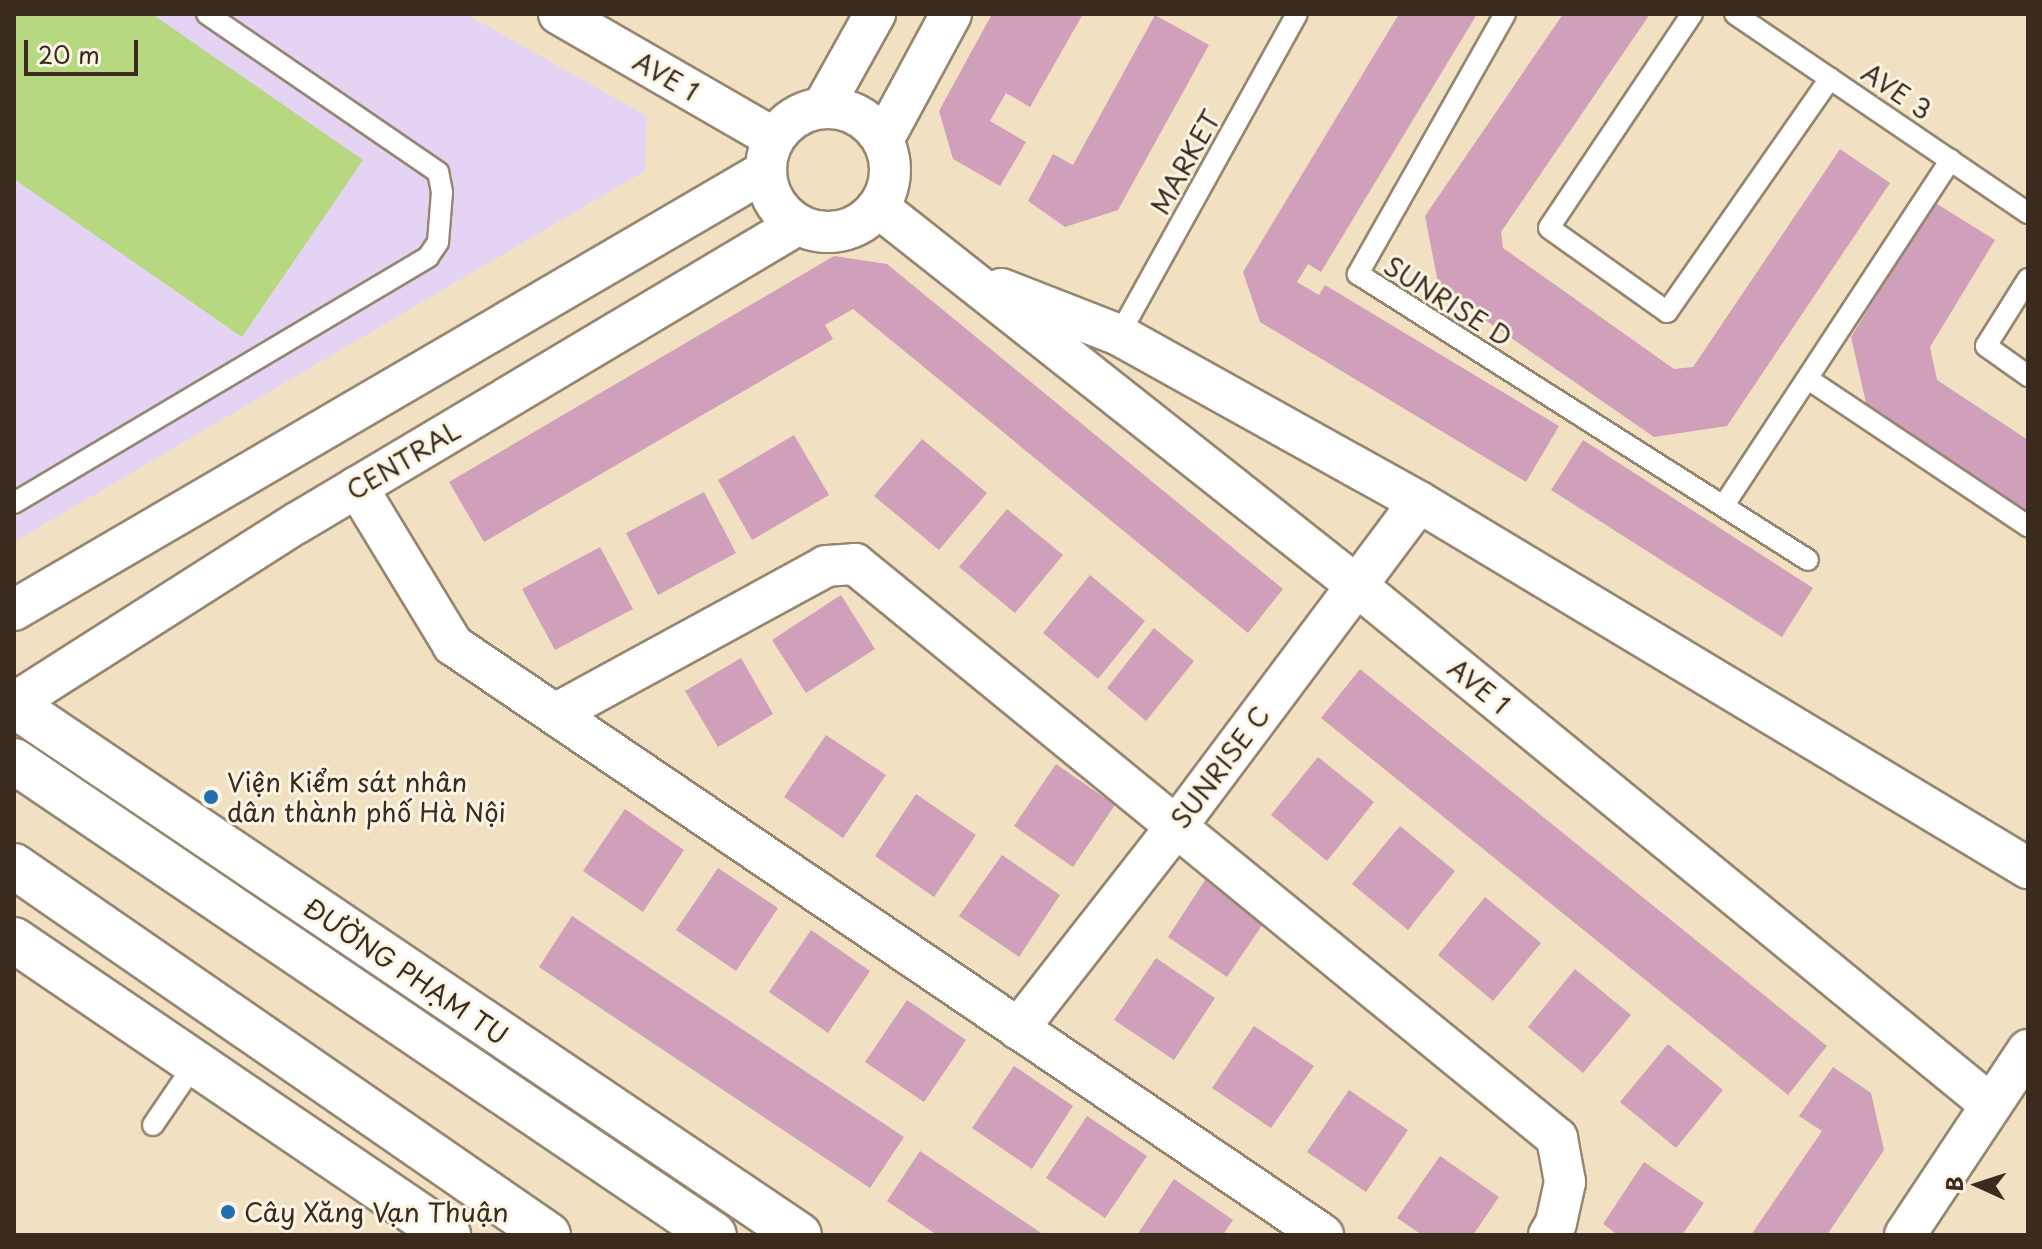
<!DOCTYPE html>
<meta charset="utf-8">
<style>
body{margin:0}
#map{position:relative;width:2042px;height:1249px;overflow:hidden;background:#f1e1c2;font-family:"Playpen Sans",sans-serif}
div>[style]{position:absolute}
.built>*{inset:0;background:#e4d3f2}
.green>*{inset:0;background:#b6d880}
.building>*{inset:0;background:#d0a0ba}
.roads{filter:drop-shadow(2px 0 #968670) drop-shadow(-2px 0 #968670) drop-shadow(0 2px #968670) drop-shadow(0 -2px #968670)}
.service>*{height:20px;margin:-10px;padding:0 10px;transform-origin:10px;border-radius:10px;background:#fff}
.minor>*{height:40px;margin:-20px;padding:0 20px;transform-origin:20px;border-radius:20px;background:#fff}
.minor>.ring{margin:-20px;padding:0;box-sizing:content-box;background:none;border:40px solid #fff;border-radius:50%}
.secondary>*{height:44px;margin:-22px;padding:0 22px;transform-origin:22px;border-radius:22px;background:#fff}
.trunk>*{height:44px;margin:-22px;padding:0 22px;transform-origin:22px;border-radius:22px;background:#fff}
.dots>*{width:22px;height:22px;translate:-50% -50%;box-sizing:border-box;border:4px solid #fcf5e5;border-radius:50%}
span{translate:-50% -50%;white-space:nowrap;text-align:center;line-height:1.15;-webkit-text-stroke:6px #fcf5e5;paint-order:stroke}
.street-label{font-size:26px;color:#3b2a1e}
.poi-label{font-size:26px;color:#3b2a1e}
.left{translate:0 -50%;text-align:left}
.frame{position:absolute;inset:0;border:16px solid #3b2a1e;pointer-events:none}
.north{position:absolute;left:1938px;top:1145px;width:80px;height:80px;-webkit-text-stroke:6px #fcf5e5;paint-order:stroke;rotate:273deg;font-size:22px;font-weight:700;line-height:32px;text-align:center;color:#3b2a1e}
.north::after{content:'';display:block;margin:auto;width:28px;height:36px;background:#3b2a1e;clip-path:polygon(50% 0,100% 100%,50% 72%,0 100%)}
.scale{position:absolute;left:24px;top:40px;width:114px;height:36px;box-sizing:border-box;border:4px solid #3b2a1e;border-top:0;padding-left:10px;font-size:24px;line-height:28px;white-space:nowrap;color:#3b2a1e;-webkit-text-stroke:6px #fcf5e5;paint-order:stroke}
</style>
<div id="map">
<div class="built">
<div style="clip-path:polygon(14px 14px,466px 14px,647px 116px,645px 171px,14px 542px)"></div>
</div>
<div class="green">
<div style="clip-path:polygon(14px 14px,152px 14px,363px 160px,242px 337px,14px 179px)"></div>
</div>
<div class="building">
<div style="clip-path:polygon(992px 14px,1083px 14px,1030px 107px,1006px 93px,990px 121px,1026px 142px,1000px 186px,953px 159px,939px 111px)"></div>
<div style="clip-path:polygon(1399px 14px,1477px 14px,1321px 272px,1308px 264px,1297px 282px,1319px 295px,1325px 285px,1559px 426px,1526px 482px,1260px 322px,1243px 272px)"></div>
<div style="clip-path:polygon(1563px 14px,1650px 14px,1501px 232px,1503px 248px,1674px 369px,1693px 367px,1840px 149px,1890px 183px,1727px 426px,1654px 437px,1439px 288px,1425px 216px)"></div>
<div style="clip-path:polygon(1155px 15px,1209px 45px,1118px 210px,1065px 227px,1028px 201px,1053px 154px,1073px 165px)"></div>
<div style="clip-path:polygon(1934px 202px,1995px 240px,1930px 347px,1937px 380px,2028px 440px,2028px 522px,1869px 416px,1851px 337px)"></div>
<div style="clip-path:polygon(834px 256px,887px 264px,1283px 589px,1248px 633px,853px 309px,825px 325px,833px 339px,484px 542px,449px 482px)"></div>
<div style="clip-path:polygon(794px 435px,829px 495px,752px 540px,718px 480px)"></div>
<div style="clip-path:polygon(922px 439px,987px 493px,939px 550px,874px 496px)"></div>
<div style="clip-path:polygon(1583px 440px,1813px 588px,1782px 637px,1551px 490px)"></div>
<div style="clip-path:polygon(704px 492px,736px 553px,658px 595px,626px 533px)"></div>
<div style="clip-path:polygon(1007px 509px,1063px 555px,1015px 613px,959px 567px)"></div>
<div style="clip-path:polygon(600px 547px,633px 609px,555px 650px,522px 589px)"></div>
<div style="clip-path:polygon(1090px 575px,1145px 621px,1098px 679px,1043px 633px)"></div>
<div style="clip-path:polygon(841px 595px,875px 649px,806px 693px,772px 640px)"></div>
<div style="clip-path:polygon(1154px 628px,1194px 661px,1146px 721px,1107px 688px)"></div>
<div style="clip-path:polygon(741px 658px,773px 714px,718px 747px,685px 691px)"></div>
<div style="clip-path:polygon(1360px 669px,1827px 1046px,1788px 1095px,1321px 718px)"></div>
<div style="clip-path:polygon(826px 735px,886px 775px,843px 838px,784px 797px)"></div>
<div style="clip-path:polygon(1318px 757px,1374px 802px,1327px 861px,1271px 815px)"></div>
<div style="clip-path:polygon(1056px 764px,1115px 805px,1073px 867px,1014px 826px)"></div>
<div style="clip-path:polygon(916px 794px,976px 835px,934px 897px,875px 856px)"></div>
<div style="clip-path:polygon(625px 809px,684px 850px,643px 912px,583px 871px)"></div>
<div style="clip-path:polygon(1400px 826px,1455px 871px,1408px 930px,1352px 884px)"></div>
<div style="clip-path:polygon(1002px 855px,1060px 895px,1019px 957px,959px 916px)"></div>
<div style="clip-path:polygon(718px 868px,778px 908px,736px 971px,676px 930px)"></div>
<div style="clip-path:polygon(1209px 874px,1269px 915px,1227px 977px,1168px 937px)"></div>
<div style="clip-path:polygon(1485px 897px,1541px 943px,1493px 1001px,1438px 955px)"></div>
<div style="clip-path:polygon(572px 916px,904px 1137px,870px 1188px,539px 967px)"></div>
<div style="clip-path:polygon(811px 930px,870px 971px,828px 1033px,769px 992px)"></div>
<div style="clip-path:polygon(1156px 958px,1215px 998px,1174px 1060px,1114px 1020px)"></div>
<div style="clip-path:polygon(1575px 969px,1631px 1015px,1583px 1073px,1528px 1027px)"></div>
<div style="clip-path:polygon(907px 1000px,966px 1040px,924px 1102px,865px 1062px)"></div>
<div style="clip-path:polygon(1254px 1026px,1314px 1066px,1271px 1128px,1212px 1088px)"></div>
<div style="clip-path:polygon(1668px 1044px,1723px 1090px,1676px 1148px,1620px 1102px)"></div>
<div style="clip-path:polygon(1014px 1066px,1073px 1106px,1032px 1169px,972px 1128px)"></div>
<div style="clip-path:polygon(1833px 1067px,1871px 1093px,1884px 1150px,1827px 1235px,1751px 1235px,1822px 1131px,1799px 1116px)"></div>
<div style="clip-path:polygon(1349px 1090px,1408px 1130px,1366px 1192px,1307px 1152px)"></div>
<div style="clip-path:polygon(1087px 1116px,1147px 1156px,1105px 1218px,1046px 1178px)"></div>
<div style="clip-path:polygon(920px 1151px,1044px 1235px,937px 1235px,887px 1201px)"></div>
<div style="clip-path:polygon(1440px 1156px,1499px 1197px,1473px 1235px,1422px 1235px,1397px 1218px)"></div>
<div style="clip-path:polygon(1644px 1162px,1704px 1203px,1682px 1235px,1618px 1235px,1603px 1224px)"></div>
<div style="clip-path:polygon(1174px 1179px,1233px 1220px,1223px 1235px,1137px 1235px)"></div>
</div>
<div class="roads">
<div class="service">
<div style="left:1505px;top:14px;width:299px;rotate:119.5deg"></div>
<div style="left:1358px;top:274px;width:533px;rotate:32.44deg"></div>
<div style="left:1692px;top:14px;width:257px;rotate:123.8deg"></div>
<div style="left:1549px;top:228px;width:145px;rotate:35.4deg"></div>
<div style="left:1667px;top:312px;width:285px;rotate:-55.1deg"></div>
<div style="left:1735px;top:14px;width:354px;rotate:34.2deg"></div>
<div style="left:2028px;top:279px;width:79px;rotate:122.1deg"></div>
<div style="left:1986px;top:346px;width:52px;rotate:35.5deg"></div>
<div style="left:1119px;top:335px;width:367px;rotate:-61deg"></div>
<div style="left:1808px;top:379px;width:265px;rotate:33.8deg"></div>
<div style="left:14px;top:503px;width:482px;rotate:-30.7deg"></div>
<div style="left:428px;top:257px;width:18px;rotate:-56deg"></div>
<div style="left:438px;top:242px;width:50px;rotate:-85.4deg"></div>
<div style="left:442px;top:192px;width:20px;rotate:-101deg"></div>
<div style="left:438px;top:172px;width:280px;rotate:-145.6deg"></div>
<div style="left:1724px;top:505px;width:413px;rotate:-56.7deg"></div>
<div style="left:153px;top:1125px;width:76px;rotate:-55.7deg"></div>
</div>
<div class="minor">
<div style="left:559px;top:14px;width:248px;rotate:30deg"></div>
<div style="left:823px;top:107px;width:107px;rotate:-60.8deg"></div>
<div class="ring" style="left:766px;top:108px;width:84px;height:84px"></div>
<div style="left:883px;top:140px;width:143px;rotate:-61.6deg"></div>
<div style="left:878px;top:207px;width:609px;rotate:38.34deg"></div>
<div style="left:1356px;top:585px;width:821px;rotate:39.31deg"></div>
<div style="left:1001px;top:289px;width:127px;rotate:21.3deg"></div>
<div style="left:1119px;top:335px;width:343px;rotate:29.1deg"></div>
<div style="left:1419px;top:502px;width:711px;rotate:31.01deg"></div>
<div style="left:357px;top:487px;width:185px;rotate:58.7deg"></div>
<div style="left:453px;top:645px;width:1051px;rotate:34.14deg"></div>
<div style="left:14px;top:610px;width:871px;rotate:-30.28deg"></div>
<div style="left:14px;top:703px;width:335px;rotate:-32.5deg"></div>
<div style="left:297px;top:523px;width:582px;rotate:-30.79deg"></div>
<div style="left:555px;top:714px;width:309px;rotate:-28.6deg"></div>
<div style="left:826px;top:566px;width:29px;rotate:-4deg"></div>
<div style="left:855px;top:564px;width:907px;rotate:39.27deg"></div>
<div style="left:1557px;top:1138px;width:45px;rotate:79.7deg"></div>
<div style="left:1565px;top:1182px;width:42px;rotate:102.4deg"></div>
<div style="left:1556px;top:1223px;width:14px;rotate:120deg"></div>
<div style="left:1018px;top:1029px;width:256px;rotate:-52deg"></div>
<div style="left:1176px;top:827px;width:406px;rotate:-53.2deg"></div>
<div style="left:1905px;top:1235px;width:222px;rotate:-56.4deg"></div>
</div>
<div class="secondary">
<div style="left:14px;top:705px;width:947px;rotate:34.03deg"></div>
<div style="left:14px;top:940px;width:525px;rotate:34.2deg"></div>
</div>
<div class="trunk">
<div style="left:14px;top:761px;width:845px;rotate:34.1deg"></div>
<div style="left:14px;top:866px;width:649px;rotate:34.64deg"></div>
</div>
</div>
<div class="dots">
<div style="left:211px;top:797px;background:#1f6fb2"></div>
<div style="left:228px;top:1212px;background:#1f6fb2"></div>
</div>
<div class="street-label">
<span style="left:666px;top:76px;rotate:30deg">AVE 1</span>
<span style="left:1897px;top:91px;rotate:34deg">AVE 3</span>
<span style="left:1185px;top:162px;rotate:-61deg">MARKET</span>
<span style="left:1448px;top:301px;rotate:32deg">SUNRISE D</span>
<span style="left:403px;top:460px;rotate:-31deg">CENTRAL</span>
<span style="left:1479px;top:686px;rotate:39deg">AVE 1</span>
<span style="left:1220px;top:767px;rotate:-53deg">SUNRISE C</span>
<span style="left:406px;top:971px;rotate:34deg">ĐƯỜNG PHẠM TU</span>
</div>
<div class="poi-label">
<span class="left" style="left:227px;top:797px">Viện Kiểm sát nhân<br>dân thành phố Hà Nội</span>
<span class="left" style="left:244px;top:1212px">Cây Xăng Vạn Thuận</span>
</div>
<div class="frame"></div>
<div class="north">B</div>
<div class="scale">20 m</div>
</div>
